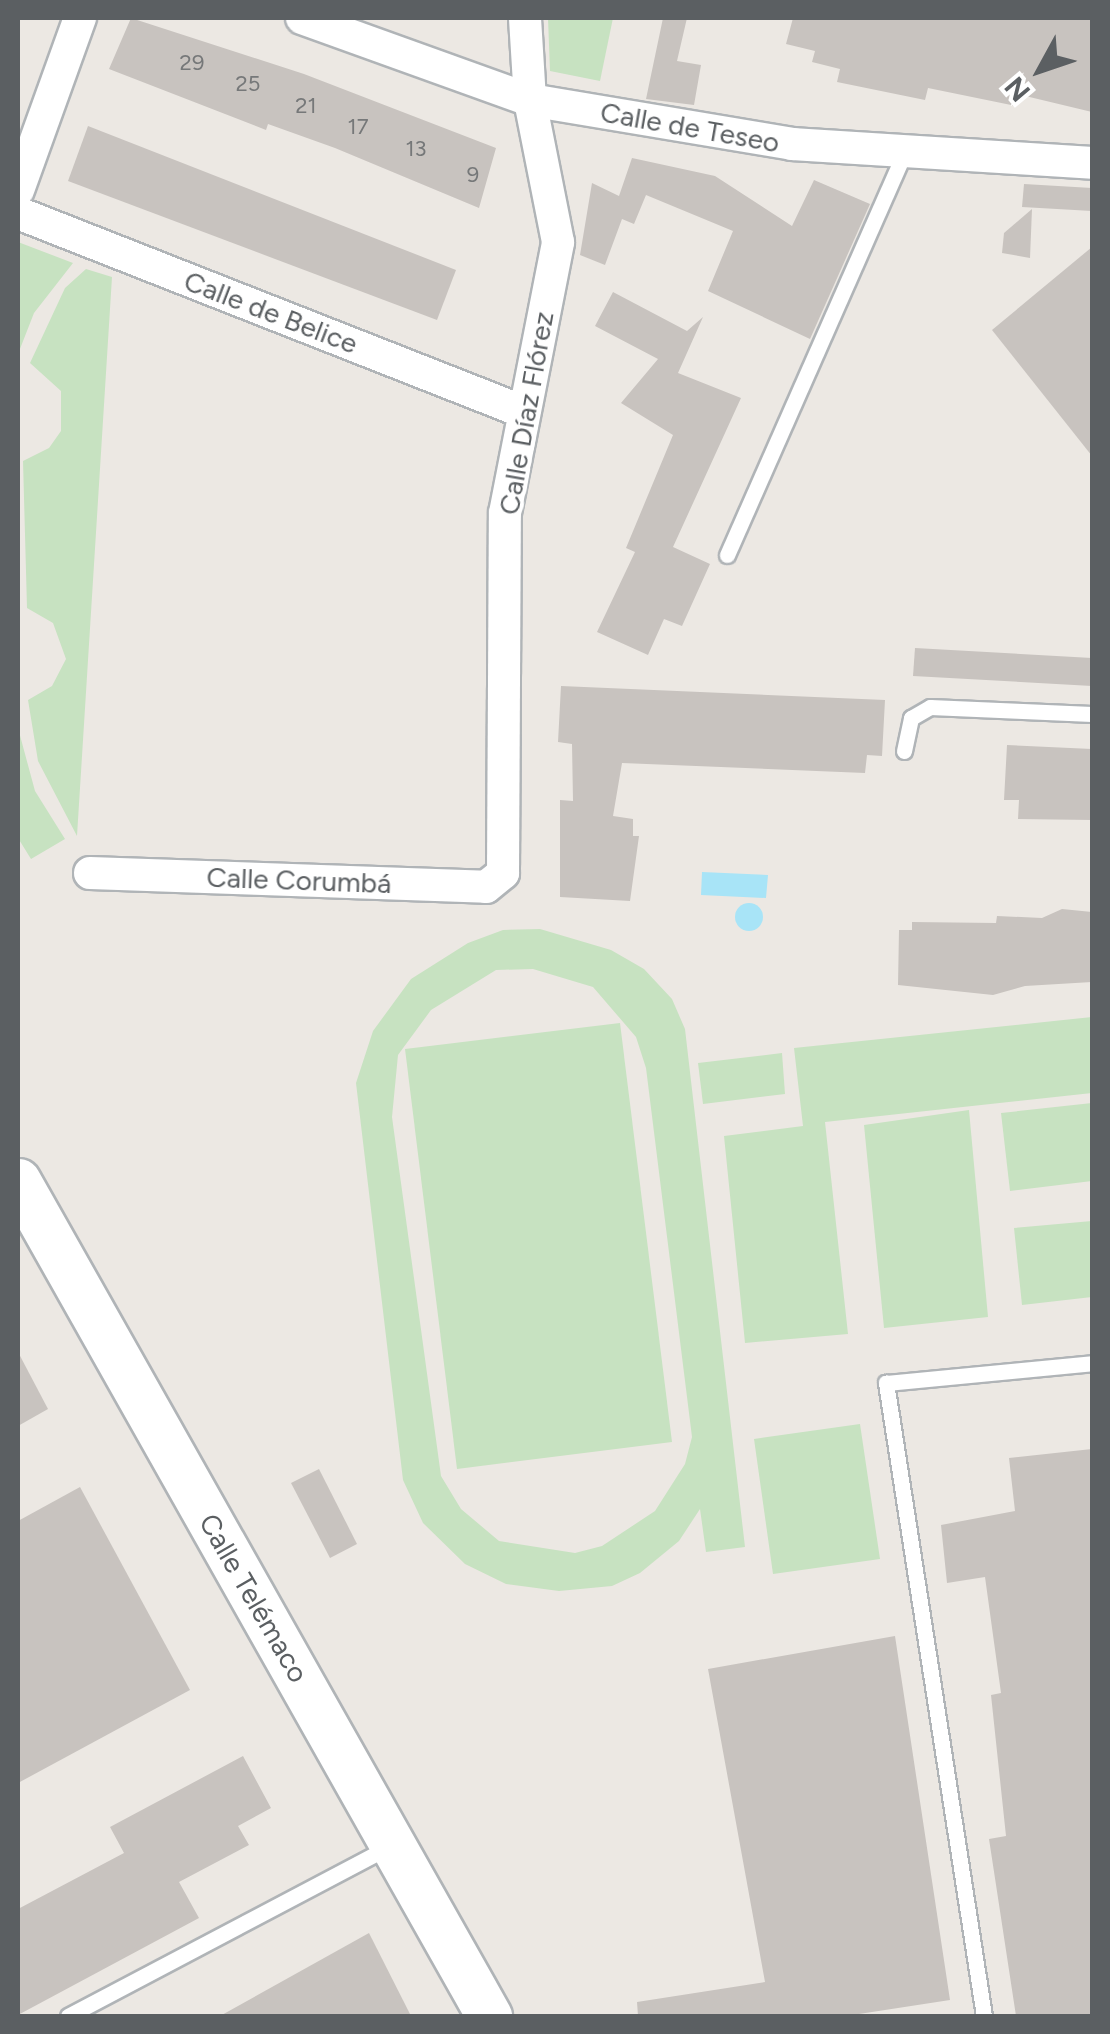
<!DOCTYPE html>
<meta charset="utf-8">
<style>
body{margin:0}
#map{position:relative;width:1110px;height:2034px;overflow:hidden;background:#ece8e3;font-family:Figtree,sans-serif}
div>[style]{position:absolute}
.green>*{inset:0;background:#c7e2c1}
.water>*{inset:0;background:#a8e4f7}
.round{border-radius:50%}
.building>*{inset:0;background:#c8c3bf}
.roads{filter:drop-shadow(2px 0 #b0b4b7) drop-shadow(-2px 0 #b0b4b7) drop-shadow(0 2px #b0b4b7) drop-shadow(0 -2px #b0b4b7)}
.lane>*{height:15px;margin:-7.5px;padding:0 7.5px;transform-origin:7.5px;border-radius:7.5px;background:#fff}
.street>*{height:32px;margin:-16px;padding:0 16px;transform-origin:16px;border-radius:16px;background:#fff}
.secondary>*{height:45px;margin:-22.5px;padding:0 22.5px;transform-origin:22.5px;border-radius:22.5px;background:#fff}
span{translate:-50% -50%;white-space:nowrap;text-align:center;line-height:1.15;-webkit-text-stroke:8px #fff;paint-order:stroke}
.number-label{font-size:22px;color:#767879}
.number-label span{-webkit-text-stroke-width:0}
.street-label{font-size:28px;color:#5b5f62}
.frame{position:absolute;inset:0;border:20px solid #5b5f62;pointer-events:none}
.north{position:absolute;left:990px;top:20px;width:100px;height:100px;-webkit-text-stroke:8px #fff;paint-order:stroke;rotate:230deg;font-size:28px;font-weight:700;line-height:40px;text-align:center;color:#5b5f62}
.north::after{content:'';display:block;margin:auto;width:35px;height:45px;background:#5b5f62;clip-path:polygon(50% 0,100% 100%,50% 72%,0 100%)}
</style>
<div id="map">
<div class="green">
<div style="clip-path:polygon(548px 18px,613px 18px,600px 81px,550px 71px)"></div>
<div style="clip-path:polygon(18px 242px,73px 263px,34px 313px,18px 354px)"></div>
<div style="clip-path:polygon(86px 269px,112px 277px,77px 836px,38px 761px,28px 700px,52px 686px,66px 659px,53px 623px,27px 608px,23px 461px,49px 448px,61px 431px,61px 391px,30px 363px,65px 288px)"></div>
<div style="clip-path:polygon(18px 728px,35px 791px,65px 839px,31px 859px,18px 838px)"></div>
<div style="clip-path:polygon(evenodd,540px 929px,611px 950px,644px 969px,672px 999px,685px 1029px,745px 1547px,706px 1552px,700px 1509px,679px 1541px,640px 1573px,612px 1586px,559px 1591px,506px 1584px,465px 1564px,423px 1523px,403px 1480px,356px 1083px,373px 1031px,411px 979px,468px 943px,503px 930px,540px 929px,533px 969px,593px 987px,636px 1037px,646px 1068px,692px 1437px,685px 1464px,655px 1511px,602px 1546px,575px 1553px,499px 1541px,461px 1509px,441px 1476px,392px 1117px,398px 1055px,431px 1010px,496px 970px,533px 969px)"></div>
<div style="clip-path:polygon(1092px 1017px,1092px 1093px,825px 1122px,848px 1334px,745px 1343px,724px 1136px,803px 1126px,794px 1048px)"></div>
<div style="clip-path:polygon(620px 1023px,672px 1442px,457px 1469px,405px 1049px)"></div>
<div style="clip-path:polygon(782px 1053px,785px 1094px,703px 1104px,698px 1063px)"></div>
<div style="clip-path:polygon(1092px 1103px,1092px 1181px,1010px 1191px,1001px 1113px)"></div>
<div style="clip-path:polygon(969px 1110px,988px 1317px,884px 1328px,864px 1125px)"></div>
<div style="clip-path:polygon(1092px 1221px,1092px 1297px,1022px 1305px,1014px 1228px)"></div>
<div style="clip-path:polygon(860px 1424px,880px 1559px,773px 1574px,754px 1439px)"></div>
</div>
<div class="water">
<div style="clip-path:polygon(702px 872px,768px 875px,766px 898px,701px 895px)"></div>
<div class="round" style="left:735px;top:903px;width:28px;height:28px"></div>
</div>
<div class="building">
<div style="clip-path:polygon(131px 18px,304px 74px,496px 148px,479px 208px,335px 148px,268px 124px,266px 130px,109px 69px)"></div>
<div style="clip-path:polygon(663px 18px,687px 18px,677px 61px,701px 65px,694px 105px,646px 99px)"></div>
<div style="clip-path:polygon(793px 18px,1092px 18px,1092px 112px,1017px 94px,1016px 106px,928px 88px,925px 100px,837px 82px,840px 69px,812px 62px,815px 51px,786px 44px)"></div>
<div style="clip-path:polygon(88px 126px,456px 270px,437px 320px,68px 181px)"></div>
<div style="clip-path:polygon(632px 158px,715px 176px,792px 226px,814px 180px,870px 204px,810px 339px,708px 291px,733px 231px,646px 195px,634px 224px,622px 219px,605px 265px,580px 255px,592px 183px,619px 196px)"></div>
<div style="clip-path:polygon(1024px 184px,1092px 188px,1092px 211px,1022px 207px)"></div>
<div style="clip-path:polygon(1032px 209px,1030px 258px,1002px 253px,1004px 233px)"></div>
<div style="clip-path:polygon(1092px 247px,1092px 456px,992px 330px)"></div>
<div style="clip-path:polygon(613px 292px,687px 331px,703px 317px,678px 373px,741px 398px,673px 547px,710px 564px,682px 626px,664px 619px,648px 655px,597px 632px,635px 552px,626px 548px,673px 435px,621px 403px,658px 359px,595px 326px)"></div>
<div style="clip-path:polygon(915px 648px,1092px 658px,1092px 686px,913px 676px)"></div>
<div style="clip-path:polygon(561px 686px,885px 700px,882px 756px,867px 755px,865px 773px,622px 763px,613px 816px,633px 819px,633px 836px,639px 836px,630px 901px,560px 897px,560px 800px,573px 801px,572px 744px,558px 742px)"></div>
<div style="clip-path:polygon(1007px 745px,1092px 749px,1092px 820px,1018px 819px,1019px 800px,1004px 800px)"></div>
<div style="clip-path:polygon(1062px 909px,1092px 912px,1092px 982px,1025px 986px,993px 995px,898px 985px,899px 930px,912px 930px,912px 922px,996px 923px,997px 916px,1042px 918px)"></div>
<div style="clip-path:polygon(18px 1352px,48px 1409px,18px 1426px)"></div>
<div style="clip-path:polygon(1092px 1449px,1092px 2016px,1016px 2016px,989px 1839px,1006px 1836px,991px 1695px,1001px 1693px,985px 1577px,947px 1583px,941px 1525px,1015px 1511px,1009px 1458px)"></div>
<div style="clip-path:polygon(319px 1469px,357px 1544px,330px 1558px,291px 1483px)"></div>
<div style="clip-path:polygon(80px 1487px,190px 1690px,18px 1783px,18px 1521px)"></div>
<div style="clip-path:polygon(895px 1636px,950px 2000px,846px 2016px,638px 2016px,637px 2002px,765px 1982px,708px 1669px)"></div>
<div style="clip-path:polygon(243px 1756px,271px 1808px,238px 1826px,249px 1845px,179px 1882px,199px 1918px,18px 2015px,18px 1909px,124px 1853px,110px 1827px)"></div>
<div style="clip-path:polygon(369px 1933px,411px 2016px,220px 2016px)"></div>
</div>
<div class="roads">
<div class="lane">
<div style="left:727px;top:555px;width:441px;rotate:-66.2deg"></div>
<div style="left:904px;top:751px;width:34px;rotate:-78deg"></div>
<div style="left:911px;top:718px;width:22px;rotate:-30deg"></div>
<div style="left:930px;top:707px;width:162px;rotate:2.5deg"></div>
<div style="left:68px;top:2016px;width:361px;rotate:-27.8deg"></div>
<div style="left:984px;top:2016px;width:641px;rotate:-98.8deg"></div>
<div style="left:886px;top:1383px;width:207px;rotate:-5.5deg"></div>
</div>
<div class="street">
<div style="left:302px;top:18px;width:242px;rotate:19.8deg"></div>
<div style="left:530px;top:100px;width:266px;rotate:9.5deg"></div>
<div style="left:792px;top:144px;width:301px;rotate:3.6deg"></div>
<div style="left:18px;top:190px;width:183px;rotate:-70.2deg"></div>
<div style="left:18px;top:213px;width:544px;rotate:21.47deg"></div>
<div style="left:90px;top:873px;width:396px;rotate:2deg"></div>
<div style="left:486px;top:887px;width:22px;rotate:-39deg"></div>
<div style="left:503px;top:873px;width:360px;rotate:-89.7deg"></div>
<div style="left:505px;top:513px;width:276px;rotate:-78.9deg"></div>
<div style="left:558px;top:242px;width:145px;rotate:-101.2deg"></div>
<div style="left:530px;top:100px;width:82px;rotate:-93.5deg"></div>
</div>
<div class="secondary">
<div style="left:18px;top:1181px;width:959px;rotate:60.57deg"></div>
</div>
</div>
<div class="number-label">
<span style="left:192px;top:63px">29</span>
<span style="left:248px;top:84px">25</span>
<span style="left:306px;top:106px">21</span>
<span style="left:358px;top:127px">17</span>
<span style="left:416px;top:149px">13</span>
<span style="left:473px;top:175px">9</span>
</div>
<div class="street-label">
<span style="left:690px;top:127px;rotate:10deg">Calle de Teseo</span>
<span style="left:271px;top:312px;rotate:21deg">Calle de Belice</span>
<span style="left:526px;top:413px;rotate:-80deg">Calle Díaz Flórez</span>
<span style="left:299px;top:880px;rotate:2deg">Calle Corumbá</span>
<span style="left:254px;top:1598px;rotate:60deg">Calle Telémaco</span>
</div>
<div class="frame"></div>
<div class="north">N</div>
</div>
